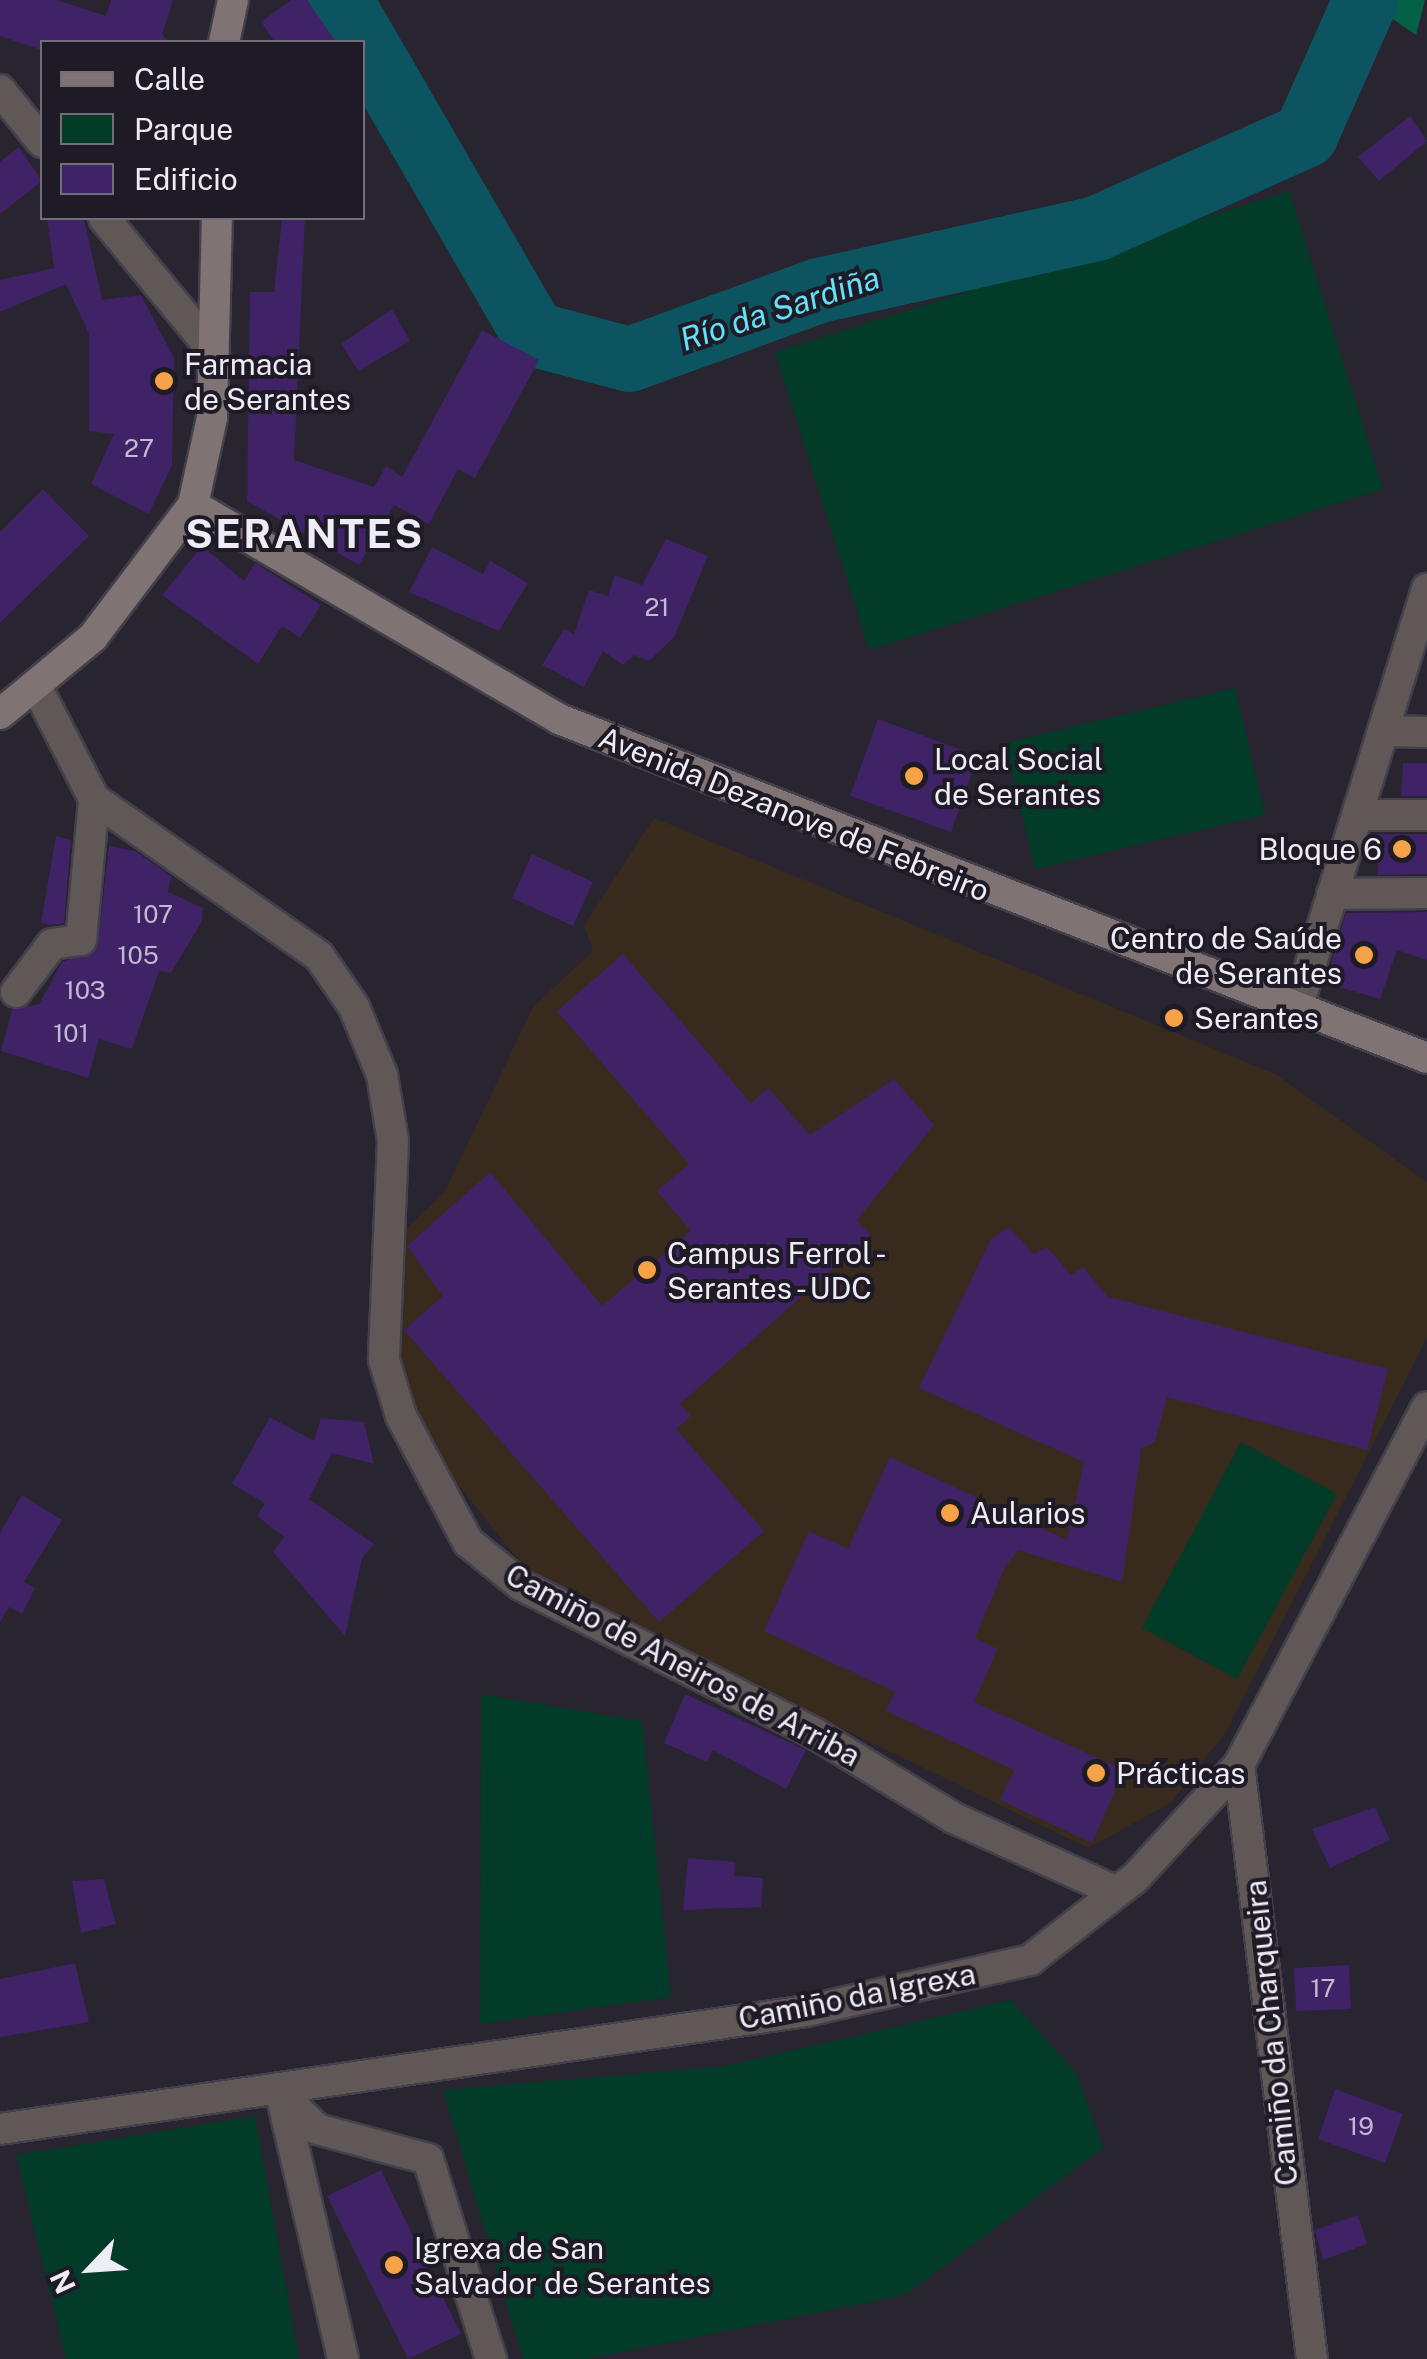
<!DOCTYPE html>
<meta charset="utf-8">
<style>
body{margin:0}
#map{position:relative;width:1427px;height:2359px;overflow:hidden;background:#282430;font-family:"Public Sans",sans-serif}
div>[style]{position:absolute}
.education>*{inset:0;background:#382b1e}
.green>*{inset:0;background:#023b28}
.forest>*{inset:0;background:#036145}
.river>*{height:65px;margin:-32.5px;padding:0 32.5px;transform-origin:32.5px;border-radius:32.5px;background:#0b5460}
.building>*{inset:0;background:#402266}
.roads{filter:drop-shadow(2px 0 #44404b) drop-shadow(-2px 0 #44404b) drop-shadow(0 2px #44404b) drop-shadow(0 -2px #44404b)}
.street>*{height:30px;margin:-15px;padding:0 15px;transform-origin:15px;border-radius:15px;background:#5f5857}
.secondary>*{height:30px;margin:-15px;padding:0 15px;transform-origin:15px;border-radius:15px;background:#7f7373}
.dots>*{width:28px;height:28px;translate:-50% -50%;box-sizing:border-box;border:5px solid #1e1a26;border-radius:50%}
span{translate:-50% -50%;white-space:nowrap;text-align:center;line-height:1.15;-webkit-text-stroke:8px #1e1a26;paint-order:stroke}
.number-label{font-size:25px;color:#c2bad0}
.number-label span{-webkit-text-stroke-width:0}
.poi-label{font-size:30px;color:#eeecf4}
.left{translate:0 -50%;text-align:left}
.right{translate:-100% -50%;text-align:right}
.street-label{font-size:30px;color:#eeecf4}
.water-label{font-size:32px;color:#63e1f8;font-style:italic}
.district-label{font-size:40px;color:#eeecf4;font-weight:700;letter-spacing:2.5px}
.legend{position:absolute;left:40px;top:40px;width:325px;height:180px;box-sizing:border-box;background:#1e1a26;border:2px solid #716e78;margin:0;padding:12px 18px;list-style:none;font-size:30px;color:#eeecf4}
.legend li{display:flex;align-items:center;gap:20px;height:50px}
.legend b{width:50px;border:2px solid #716e78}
.north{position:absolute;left:40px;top:2219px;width:100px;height:100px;-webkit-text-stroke:8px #1e1a26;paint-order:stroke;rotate:245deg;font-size:28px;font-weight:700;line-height:40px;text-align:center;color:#eeecf4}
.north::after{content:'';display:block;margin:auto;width:35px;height:45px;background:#eeecf4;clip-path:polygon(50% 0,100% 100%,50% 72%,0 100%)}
</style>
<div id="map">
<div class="education">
<div style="clip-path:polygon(654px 818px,1275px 1074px,1427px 1182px,1427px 1338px,1227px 1730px,1172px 1802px,1088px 1848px,533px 1578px,434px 1455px,397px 1370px,402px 1233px,445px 1191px,533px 1007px,593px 951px,584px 925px)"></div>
</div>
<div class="green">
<div style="clip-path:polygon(1289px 191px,1383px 489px,869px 650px,775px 352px)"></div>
<div style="clip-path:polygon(1235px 688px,1265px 815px,1035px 869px,1005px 743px)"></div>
<div style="clip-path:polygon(1241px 1442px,1337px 1494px,1237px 1679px,1142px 1628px)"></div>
<div style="clip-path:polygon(481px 1694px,642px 1721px,671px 1997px,480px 2024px)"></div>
<div style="clip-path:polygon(1011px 2000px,1077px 2074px,1103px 2148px,905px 2295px,587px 2359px,523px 2359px,443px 2090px,725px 2066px)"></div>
<div style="clip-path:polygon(255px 2116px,299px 2359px,66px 2359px,16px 2155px)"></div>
</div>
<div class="forest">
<div style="clip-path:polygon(1365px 0,1425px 0,1416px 35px)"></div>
</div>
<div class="river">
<div style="left:340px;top:0;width:386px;rotate:59.9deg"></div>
<div style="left:534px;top:334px;width:98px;rotate:14.7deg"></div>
<div style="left:629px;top:359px;width:202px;rotate:-20deg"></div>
<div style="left:819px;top:290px;width:284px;rotate:-12.6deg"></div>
<div style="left:1096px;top:228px;width:229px;rotate:-24deg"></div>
<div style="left:1305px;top:135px;width:148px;rotate:-66deg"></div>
</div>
<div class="building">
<div style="clip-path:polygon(0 0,57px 0,106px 16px,111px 0,173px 0,162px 34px,169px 42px,42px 42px,42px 50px,0 36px)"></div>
<div style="clip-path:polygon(291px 0,307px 0,336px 42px,275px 42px,261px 22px)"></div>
<div style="clip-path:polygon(1410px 116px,1427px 141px,1379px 181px,1358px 157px)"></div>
<div style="clip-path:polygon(19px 147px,42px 181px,0 214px,0 162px)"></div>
<div style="clip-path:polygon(47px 218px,84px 218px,102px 300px,141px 295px,174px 358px,172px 465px,149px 514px,91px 484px,114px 434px,89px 431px,89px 334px,66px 284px,0 312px,0 280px,54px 268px)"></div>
<div style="clip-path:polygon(282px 218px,305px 218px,294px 460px,374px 487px,386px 466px,402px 477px,482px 330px,539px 360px,475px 478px,458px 469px,429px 524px,394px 505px,359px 565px,247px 501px,250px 292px,274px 292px)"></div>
<div style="clip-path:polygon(392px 309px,410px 341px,358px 371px,341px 344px)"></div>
<div style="clip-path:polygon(43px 489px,89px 536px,0 623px,0 532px)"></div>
<div style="clip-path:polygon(666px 539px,708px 556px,674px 637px,649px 661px,634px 655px,623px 665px,603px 651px,584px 687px,542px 665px,564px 629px,574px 634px,589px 590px,608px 596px,615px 575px,642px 585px)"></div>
<div style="clip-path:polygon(202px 546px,244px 581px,255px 563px,321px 605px,300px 638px,282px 626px,258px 664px,162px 595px)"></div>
<div style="clip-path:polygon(432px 547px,483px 574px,490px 561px,528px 583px,499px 631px,409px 592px)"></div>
<div style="clip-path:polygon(878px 719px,978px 756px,951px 832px,850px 796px)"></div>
<div style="clip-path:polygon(1403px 763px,1427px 763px,1427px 796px,1401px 796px)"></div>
<div style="clip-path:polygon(1378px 834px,1427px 834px,1427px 874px,1378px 875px)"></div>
<div style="clip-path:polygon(56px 836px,71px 840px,64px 923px,51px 925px,41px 923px)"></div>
<div style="clip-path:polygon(109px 846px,135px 851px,171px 876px,168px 892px,203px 908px,202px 921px,171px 973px,159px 971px,132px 1049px,99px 1039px,88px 1078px,1px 1051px,12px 1010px,39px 1004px,62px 962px,97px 949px)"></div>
<div style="clip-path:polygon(532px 854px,593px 882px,573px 926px,512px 898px)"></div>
<div style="clip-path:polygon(1427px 912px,1427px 960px,1397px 950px,1380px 999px,1325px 983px,1346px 913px)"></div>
<div style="clip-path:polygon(623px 954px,751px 1103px,768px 1088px,810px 1135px,894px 1079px,934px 1125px,857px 1220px,871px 1235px,680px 1404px,691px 1416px,676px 1429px,764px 1531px,659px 1622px,404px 1330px,443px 1296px,407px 1246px,490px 1172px,602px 1306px,691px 1231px,657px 1191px,689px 1164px,557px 1011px)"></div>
<div style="clip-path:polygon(1009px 1227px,1034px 1254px,1047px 1247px,1071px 1275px,1083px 1267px,1108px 1297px,1388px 1369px,1367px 1450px,1167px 1397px,1155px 1442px,1141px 1449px,1122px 1582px,1018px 1550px,1005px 1567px,975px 1638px,998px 1649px,974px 1702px,1124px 1770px,1092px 1843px,1000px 1800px,1014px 1770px,886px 1711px,895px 1692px,764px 1631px,809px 1531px,848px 1549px,890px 1457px,1067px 1540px,1084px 1462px,919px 1388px,991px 1239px)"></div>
<div style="clip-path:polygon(270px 1417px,314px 1441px,321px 1418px,364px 1422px,374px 1464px,332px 1453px,309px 1499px,374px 1544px,362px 1558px,345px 1636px,273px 1552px,284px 1537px,257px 1516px,265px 1503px,232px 1484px)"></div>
<div style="clip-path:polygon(22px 1495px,62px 1520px,24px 1582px,35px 1588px,22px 1614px,9px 1607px,0 1622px,0 1533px)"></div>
<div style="clip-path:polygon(685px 1694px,806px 1750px,786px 1789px,713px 1750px,707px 1762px,664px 1743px)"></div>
<div style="clip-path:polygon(1375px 1807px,1390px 1840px,1330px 1868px,1312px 1829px)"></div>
<div style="clip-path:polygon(688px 1858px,735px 1862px,734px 1876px,763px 1878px,761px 1907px,683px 1910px)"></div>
<div style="clip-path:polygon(104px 1879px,116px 1924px,81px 1933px,72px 1881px)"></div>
<div style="clip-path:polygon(75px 1963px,89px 2022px,0 2037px,0 1979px)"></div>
<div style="clip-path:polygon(1349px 1965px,1351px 2009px,1296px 2011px,1294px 1968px)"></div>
<div style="clip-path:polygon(1335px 2089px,1403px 2114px,1385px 2163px,1318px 2139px)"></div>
<div style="clip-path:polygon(381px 2170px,461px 2334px,408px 2359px,327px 2196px)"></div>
<div style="clip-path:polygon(1358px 2215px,1367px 2244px,1323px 2260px,1315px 2230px)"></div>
</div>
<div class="roads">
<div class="street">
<div style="left:0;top:90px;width:67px;rotate:51.1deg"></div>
<div style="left:104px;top:218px;width:173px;rotate:50.6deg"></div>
<div style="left:37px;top:688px;width:125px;rotate:62.8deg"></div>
<div style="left:94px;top:799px;width:274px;rotate:34.9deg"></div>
<div style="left:319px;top:956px;width:62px;rotate:55.5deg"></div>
<div style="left:354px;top:1007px;width:74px;rotate:67.6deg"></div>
<div style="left:382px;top:1075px;width:67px;rotate:80.5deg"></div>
<div style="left:393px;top:1141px;width:219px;rotate:92.4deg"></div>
<div style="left:384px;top:1360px;width:59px;rotate:73.1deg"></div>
<div style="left:401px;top:1416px;width:143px;rotate:62deg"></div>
<div style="left:468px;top:1542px;width:68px;rotate:39.1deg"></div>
<div style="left:521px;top:1585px;width:328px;rotate:26.8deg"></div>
<div style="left:814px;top:1733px;width:164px;rotate:31.3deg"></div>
<div style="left:954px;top:1818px;width:179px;rotate:24.4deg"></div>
<div style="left:1383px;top:731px;width:44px;rotate:1.3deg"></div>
<div style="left:1357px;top:815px;width:70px"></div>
<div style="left:1332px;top:894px;width:95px;rotate:-0.6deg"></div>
<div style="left:16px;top:992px;width:60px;rotate:-53.1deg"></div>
<div style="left:52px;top:944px;width:29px;rotate:-8deg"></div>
<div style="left:81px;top:940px;width:142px;rotate:-84.7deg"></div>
<div style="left:1296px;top:1012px;width:443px;rotate:-72.8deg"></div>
<div style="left:1239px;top:1765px;width:598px;rotate:82.99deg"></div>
<div style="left:281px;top:2094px;width:50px;rotate:44.2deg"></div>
<div style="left:317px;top:2129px;width:115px;rotate:15.1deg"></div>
<div style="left:428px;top:2159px;width:210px;rotate:72.5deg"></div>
<div style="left:281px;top:2094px;width:272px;rotate:76.8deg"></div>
<div style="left:0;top:2129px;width:815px;rotate:-8.33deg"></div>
<div style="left:806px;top:2011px;width:230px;rotate:-12.8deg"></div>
<div style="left:1030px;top:1960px;width:133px;rotate:-38deg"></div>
<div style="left:1135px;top:1878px;width:154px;rotate:-47.4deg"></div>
<div style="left:1239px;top:1765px;width:404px;rotate:-62.3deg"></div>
</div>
<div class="secondary">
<div style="left:224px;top:42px;width:43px;rotate:-77.9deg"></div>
<div style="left:193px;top:505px;width:424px;rotate:30.3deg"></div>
<div style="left:559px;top:719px;width:932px;rotate:21.33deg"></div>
<div style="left:0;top:714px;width:121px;rotate:-39.6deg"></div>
<div style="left:93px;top:637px;width:166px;rotate:-52.9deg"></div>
<div style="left:193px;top:505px;width:89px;rotate:-77.7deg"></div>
<div style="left:212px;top:418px;width:200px;rotate:-88.6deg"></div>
</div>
</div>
<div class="dots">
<div style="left:164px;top:381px;background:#f6a247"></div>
<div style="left:914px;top:776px;background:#f6a247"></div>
<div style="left:1402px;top:849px;background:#f6a247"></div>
<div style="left:1364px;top:955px;background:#f6a247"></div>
<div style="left:1174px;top:1018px;background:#f6a247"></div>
<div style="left:647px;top:1270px;background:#f6a247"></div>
<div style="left:950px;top:1513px;background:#f6a247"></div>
<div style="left:1096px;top:1773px;background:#f6a247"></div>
<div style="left:394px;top:2265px;background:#f6a247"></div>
</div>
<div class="number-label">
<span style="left:139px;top:448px">27</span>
<span style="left:657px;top:607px">21</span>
<span style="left:153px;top:914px">107</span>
<span style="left:138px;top:955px">105</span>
<span style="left:85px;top:990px">103</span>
<span style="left:71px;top:1033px">101</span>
<span style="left:1323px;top:1988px">17</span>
<span style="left:1361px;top:2126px">19</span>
</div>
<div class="poi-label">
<span class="left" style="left:184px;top:381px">Farmacia<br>de Serantes</span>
<span class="left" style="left:934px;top:776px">Local Social<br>de Serantes</span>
<span class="right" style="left:1382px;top:849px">Bloque 6</span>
<span class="right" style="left:1342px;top:955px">Centro de Saúde<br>de Serantes</span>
<span class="left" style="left:1194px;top:1018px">Serantes</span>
<span class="left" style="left:667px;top:1270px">Campus Ferrol -<br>Serantes - UDC</span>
<span class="left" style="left:970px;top:1513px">Aularios</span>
<span class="left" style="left:1116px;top:1773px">Prácticas</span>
<span class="left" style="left:414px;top:2265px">Igrexa de San<br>Salvador de Serantes</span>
</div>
<div class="street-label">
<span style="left:794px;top:814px;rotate:22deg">Avenida Dezanove de Febreiro</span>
<span style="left:683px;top:1665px;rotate:28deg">Camiño de Aneiros de Arriba</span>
<span style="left:857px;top:1996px;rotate:-11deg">Camiño da Igrexa</span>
<span style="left:1271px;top:2033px;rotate:-96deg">Camiño da Charqueira</span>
</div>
<div class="water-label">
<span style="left:780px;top:309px;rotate:-18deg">Río da Sardiña</span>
</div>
<div class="district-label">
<span style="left:305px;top:534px">SERANTES</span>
</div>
<ul class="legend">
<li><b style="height:12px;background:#7f7373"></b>Calle</li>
<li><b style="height:28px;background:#023b28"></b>Parque</li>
<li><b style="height:28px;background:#402266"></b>Edificio</li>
</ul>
<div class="north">N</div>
</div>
